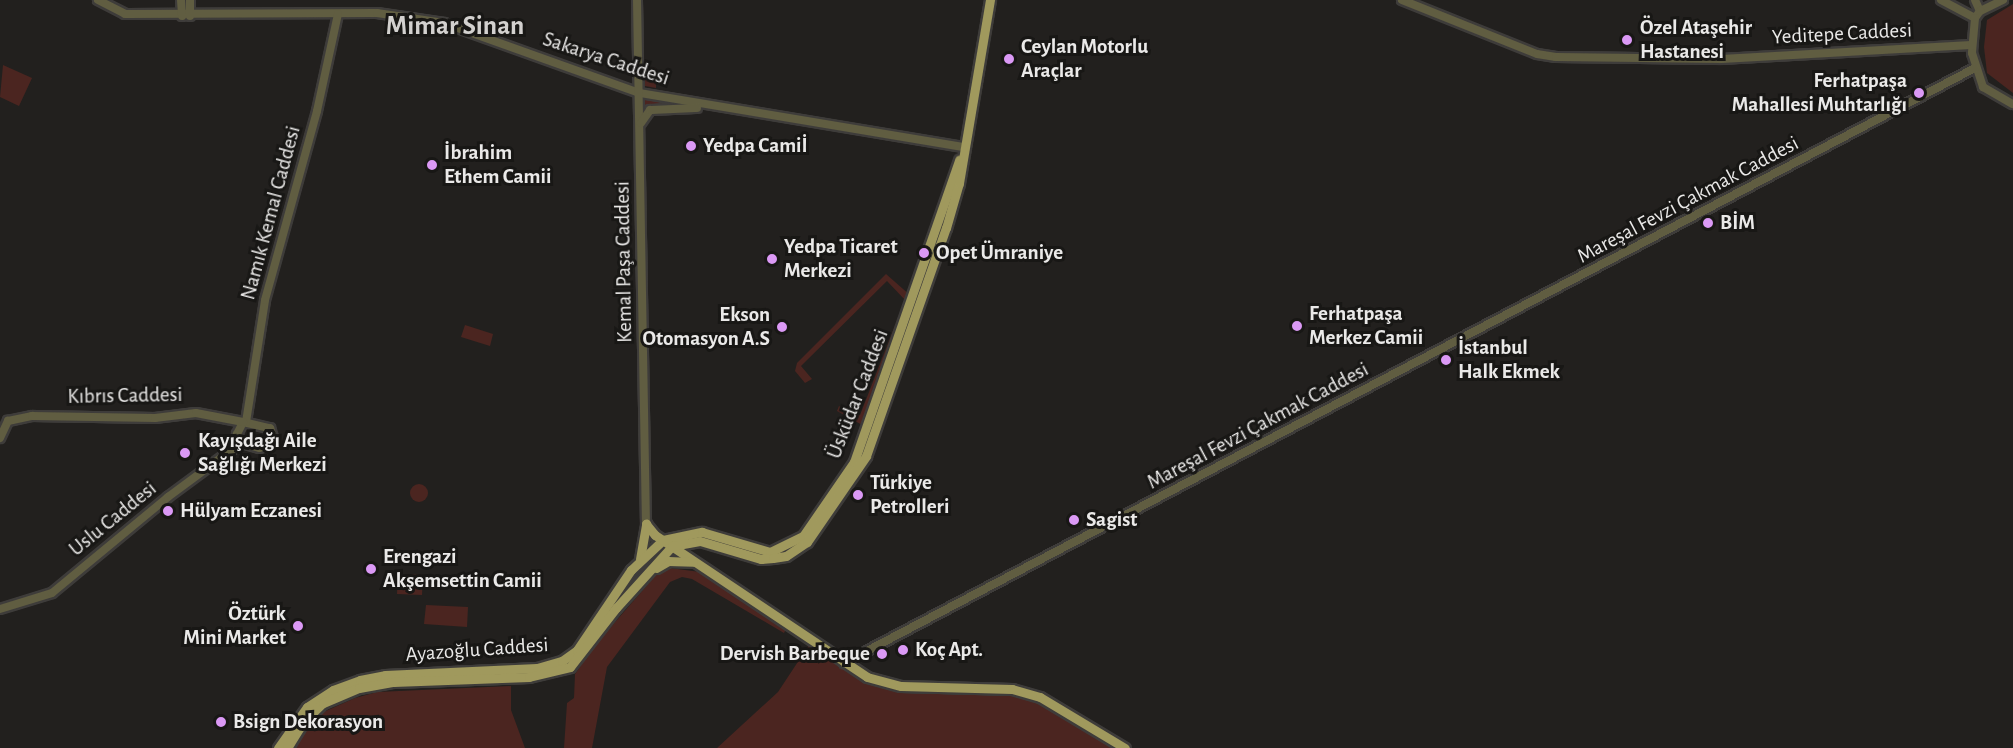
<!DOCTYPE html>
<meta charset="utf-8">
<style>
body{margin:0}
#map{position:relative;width:2013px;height:748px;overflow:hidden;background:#22201e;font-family:"Alegreya Sans",sans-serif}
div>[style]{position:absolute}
.green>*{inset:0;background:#4b2520}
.round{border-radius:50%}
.roads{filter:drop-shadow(2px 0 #3e3c3a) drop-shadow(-2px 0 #3e3c3a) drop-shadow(0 2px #3e3c3a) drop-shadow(0 -2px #3e3c3a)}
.minor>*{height:8px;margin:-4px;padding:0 4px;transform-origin:4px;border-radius:4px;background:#605d41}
.major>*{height:9px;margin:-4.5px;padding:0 4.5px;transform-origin:4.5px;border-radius:4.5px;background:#a0995d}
.dots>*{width:16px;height:16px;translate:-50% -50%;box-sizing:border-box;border:3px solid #181715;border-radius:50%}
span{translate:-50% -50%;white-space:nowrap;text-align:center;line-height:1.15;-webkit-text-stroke:6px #181715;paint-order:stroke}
.poi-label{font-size:21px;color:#eae9e8;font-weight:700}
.left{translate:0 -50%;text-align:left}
.right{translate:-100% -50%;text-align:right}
.street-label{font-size:21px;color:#eae9e8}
.district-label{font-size:27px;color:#d3d1cf;font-weight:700}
</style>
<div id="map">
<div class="green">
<div style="clip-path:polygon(2013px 4px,2013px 93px,1987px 73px,1984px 47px,1987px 20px)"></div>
<div style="clip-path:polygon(3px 65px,32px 78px,19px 106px,0 97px)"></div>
<div style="clip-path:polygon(645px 67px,656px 68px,656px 88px,645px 86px)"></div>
<div style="clip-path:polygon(645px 97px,684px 105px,684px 107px,643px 107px)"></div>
<div style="clip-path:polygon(886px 274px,911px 296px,864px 426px,837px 411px,839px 406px,860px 415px,905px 300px,887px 281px,801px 366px,812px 379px,805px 383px,795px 371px,797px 363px)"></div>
<div style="clip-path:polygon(465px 325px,493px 334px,490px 346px,461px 337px)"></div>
<div class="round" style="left:410px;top:484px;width:18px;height:18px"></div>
<div style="clip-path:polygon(670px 568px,700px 572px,786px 629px,784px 633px,692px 579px,682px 577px,670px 582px,607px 667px,592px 748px,564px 748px,567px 703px,574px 698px,575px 674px,595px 645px,656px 575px)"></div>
<div style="clip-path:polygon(398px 574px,423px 575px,422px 595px,397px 594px)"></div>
<div style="clip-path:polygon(426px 605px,468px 607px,467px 627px,424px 624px)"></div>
<div style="clip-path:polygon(809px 645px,865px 682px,900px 690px,1013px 694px,1042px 704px,1116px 748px,717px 748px,778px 692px)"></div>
<div style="clip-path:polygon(511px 686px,511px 710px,525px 748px,294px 748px,319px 714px,355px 698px,377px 692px)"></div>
</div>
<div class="roads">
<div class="minor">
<div style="left:98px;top:0;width:30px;rotate:27deg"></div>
<div style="left:125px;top:14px;width:252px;rotate:-0.2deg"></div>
<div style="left:377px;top:13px;width:68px;rotate:8.5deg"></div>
<div style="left:444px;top:23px;width:208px;rotate:19.7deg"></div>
<div style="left:640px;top:93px;width:328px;rotate:9.5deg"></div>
<div style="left:181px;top:0;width:16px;rotate:86deg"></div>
<div style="left:190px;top:0;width:16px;rotate:90deg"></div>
<div style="left:637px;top:0;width:524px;rotate:89.02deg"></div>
<div style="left:1402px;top:0;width:145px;rotate:21.8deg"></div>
<div style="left:1537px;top:54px;width:19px;rotate:9deg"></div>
<div style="left:1556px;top:57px;width:165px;rotate:0.7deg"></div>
<div style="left:1721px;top:59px;width:251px;rotate:-3.2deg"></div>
<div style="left:1941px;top:0;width:38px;rotate:28deg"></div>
<div style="left:1975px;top:0;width:12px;rotate:66deg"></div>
<div style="left:2003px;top:0;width:25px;rotate:154deg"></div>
<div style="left:1980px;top:11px;width:9px;rotate:126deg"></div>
<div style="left:1975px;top:18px;width:35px;rotate:95deg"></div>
<div style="left:1972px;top:53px;width:36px;rotate:72deg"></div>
<div style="left:1983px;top:87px;width:34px;rotate:30deg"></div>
<div style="left:641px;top:123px;width:16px;rotate:-55deg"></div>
<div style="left:650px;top:110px;width:47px;rotate:-2.4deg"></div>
<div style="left:243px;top:422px;width:28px;rotate:13deg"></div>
<div style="left:270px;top:428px;width:10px;rotate:73deg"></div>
<div style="left:273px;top:438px;width:8px;rotate:120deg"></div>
<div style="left:269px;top:445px;width:10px;rotate:163deg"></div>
<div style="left:259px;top:448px;width:19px;rotate:-164deg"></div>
<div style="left:241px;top:443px;width:10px;rotate:-114deg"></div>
<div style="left:237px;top:434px;width:13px;rotate:-63deg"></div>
<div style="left:246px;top:422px;width:123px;rotate:-81.1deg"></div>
<div style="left:265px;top:300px;width:196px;rotate:-74.6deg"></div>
<div style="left:317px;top:111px;width:99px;rotate:-77.8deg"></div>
<div style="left:0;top:438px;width:19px;rotate:-65deg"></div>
<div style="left:8px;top:421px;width:25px;rotate:-12deg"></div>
<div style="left:32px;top:416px;width:123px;rotate:0.9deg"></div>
<div style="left:155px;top:418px;width:41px;rotate:-7deg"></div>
<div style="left:196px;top:413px;width:48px;rotate:10.8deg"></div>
<div style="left:0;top:609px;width:54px;rotate:-17.1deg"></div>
<div style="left:52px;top:593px;width:151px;rotate:-39.6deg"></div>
<div style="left:168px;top:497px;width:91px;rotate:-36.5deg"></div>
<div style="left:844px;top:663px;width:1278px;rotate:-27.75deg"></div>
</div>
<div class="major">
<div style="left:646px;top:524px;width:14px;rotate:51deg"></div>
<div style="left:655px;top:535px;width:255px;rotate:33.8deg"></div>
<div style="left:867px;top:677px;width:35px;rotate:15deg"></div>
<div style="left:901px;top:686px;width:111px;rotate:1.5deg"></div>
<div style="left:1012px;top:689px;width:29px;rotate:16deg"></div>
<div style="left:1040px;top:697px;width:99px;rotate:31deg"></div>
<div style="left:640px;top:559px;width:36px;rotate:-80deg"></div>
<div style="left:656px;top:568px;width:14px;rotate:-30deg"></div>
<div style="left:668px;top:561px;width:25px;rotate:2deg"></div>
<div style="left:278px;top:748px;width:50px;rotate:-54.7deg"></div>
<div style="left:307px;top:707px;width:31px;rotate:-33deg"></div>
<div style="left:333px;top:690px;width:29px;rotate:-20deg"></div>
<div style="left:360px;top:680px;width:25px;rotate:-11deg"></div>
<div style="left:385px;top:675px;width:152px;rotate:-2.6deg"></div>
<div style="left:537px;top:668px;width:26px;rotate:-16deg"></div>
<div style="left:562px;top:661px;width:19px;rotate:-36deg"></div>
<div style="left:577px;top:650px;width:97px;rotate:-56deg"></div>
<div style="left:631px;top:570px;width:44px;rotate:-43.2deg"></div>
<div style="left:663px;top:540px;width:40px;rotate:-12deg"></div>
<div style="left:702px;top:532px;width:71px;rotate:16.4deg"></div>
<div style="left:770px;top:552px;width:37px;rotate:-26deg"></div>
<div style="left:803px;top:536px;width:90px;rotate:-55.4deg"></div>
<div style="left:854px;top:462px;width:320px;rotate:-70.8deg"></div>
<div style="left:287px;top:748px;width:31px;rotate:-58deg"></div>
<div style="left:303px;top:722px;width:28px;rotate:-44deg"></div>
<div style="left:323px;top:703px;width:39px;rotate:-23deg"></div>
<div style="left:359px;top:688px;width:35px;rotate:-10deg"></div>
<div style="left:393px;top:682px;width:136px;rotate:-2.1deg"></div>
<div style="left:529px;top:677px;width:42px;rotate:-13.7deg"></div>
<div style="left:570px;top:667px;width:75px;rotate:-52.1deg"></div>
<div style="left:616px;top:608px;width:84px;rotate:-47.9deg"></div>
<div style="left:672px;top:546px;width:28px;rotate:-10deg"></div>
<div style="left:700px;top:541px;width:64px;rotate:16.4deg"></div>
<div style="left:761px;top:559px;width:12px;rotate:-5deg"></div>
<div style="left:773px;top:558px;width:13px;rotate:-9deg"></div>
<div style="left:786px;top:556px;width:25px;rotate:-34deg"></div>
<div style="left:807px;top:542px;width:104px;rotate:-55.5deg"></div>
<div style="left:866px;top:456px;width:242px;rotate:-70.7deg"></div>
<div style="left:946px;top:228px;width:47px;rotate:-73.9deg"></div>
<div style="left:959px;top:183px;width:186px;rotate:-80.4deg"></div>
</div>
</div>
<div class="dots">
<div style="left:1627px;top:40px;background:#db99f5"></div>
<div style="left:1009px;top:59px;background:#db99f5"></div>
<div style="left:1919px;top:93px;background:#db99f5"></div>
<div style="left:691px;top:146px;background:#db99f5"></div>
<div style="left:432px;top:165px;background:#db99f5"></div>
<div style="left:1708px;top:223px;background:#db99f5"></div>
<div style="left:924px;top:253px;background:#db99f5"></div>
<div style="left:772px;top:259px;background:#db99f5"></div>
<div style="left:1297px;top:326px;background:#db99f5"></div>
<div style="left:782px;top:327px;background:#db99f5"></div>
<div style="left:1446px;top:360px;background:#db99f5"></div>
<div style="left:185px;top:453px;background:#db99f5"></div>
<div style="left:858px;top:495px;background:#db99f5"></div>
<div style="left:168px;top:511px;background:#db99f5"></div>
<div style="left:1074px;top:520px;background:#db99f5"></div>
<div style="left:371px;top:569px;background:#db99f5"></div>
<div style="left:298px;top:626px;background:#db99f5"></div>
<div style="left:903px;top:650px;background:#db99f5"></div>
<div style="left:882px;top:654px;background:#db99f5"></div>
<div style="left:221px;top:722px;background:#db99f5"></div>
</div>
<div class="poi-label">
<span class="left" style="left:1640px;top:40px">Özel Ataşehir<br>Hastanesi</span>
<span class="left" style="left:1021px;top:59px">Ceylan Motorlu<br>Araçlar</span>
<span class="right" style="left:1907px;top:93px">Ferhatpaşa<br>Mahallesi Muhtarlığı</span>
<span class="left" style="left:703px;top:146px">Yedpa Camiİ</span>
<span class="left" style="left:444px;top:165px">İbrahim<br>Ethem Camii</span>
<span class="left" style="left:1720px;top:223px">BİM</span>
<span class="left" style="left:784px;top:259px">Yedpa Ticaret<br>Merkezi</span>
<span class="left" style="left:936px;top:253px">Opet Ümraniye</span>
<span class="left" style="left:1309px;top:326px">Ferhatpaşa<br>Merkez Camii</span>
<span class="right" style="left:770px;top:327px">Ekson<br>Otomasyon A.S</span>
<span class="left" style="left:1458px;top:360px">İstanbul<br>Halk Ekmek</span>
<span class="left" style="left:198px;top:453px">Kayışdağı Aile<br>Sağlığı Merkezi</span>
<span class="left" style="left:870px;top:495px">Türkiye<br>Petrolleri</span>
<span class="left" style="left:180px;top:511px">Hülyam Eczanesi</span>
<span class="left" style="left:1086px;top:520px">Sagist</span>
<span class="left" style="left:383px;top:569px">Erengazi<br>Akşemsettin Camii</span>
<span class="right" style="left:286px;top:626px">Öztürk<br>Mini Market</span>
<span class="left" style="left:915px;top:650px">Koç Apt.</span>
<span class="right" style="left:870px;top:654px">Dervish Barbeque</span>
<span class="left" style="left:233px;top:722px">Bsign Dekorasyon</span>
</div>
<div class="street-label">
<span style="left:1842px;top:34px;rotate:-3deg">Yeditepe Caddesi</span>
<span style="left:606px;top:59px;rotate:18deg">Sakarya Caddesi</span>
<span style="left:1688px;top:200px;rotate:-28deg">Mareşal Fevzi Çakmak Caddesi</span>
<span style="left:271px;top:213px;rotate:-75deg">Namık Kemal Caddesi</span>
<span style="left:624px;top:262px;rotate:-91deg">Kemal Paşa Caddesi</span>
<span style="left:858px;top:394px;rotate:-69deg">Üsküdar Caddesi</span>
<span style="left:125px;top:396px;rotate:-1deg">Kıbrıs Caddesi</span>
<span style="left:1258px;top:426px;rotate:-28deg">Mareşal Fevzi Çakmak Caddesi</span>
<span style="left:113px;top:519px;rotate:-39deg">Uslu Caddesi</span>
<span style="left:477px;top:650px;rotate:-4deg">Ayazoğlu Caddesi</span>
</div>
<div class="district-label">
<span style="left:455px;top:26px">Mimar Sinan</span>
</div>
</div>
